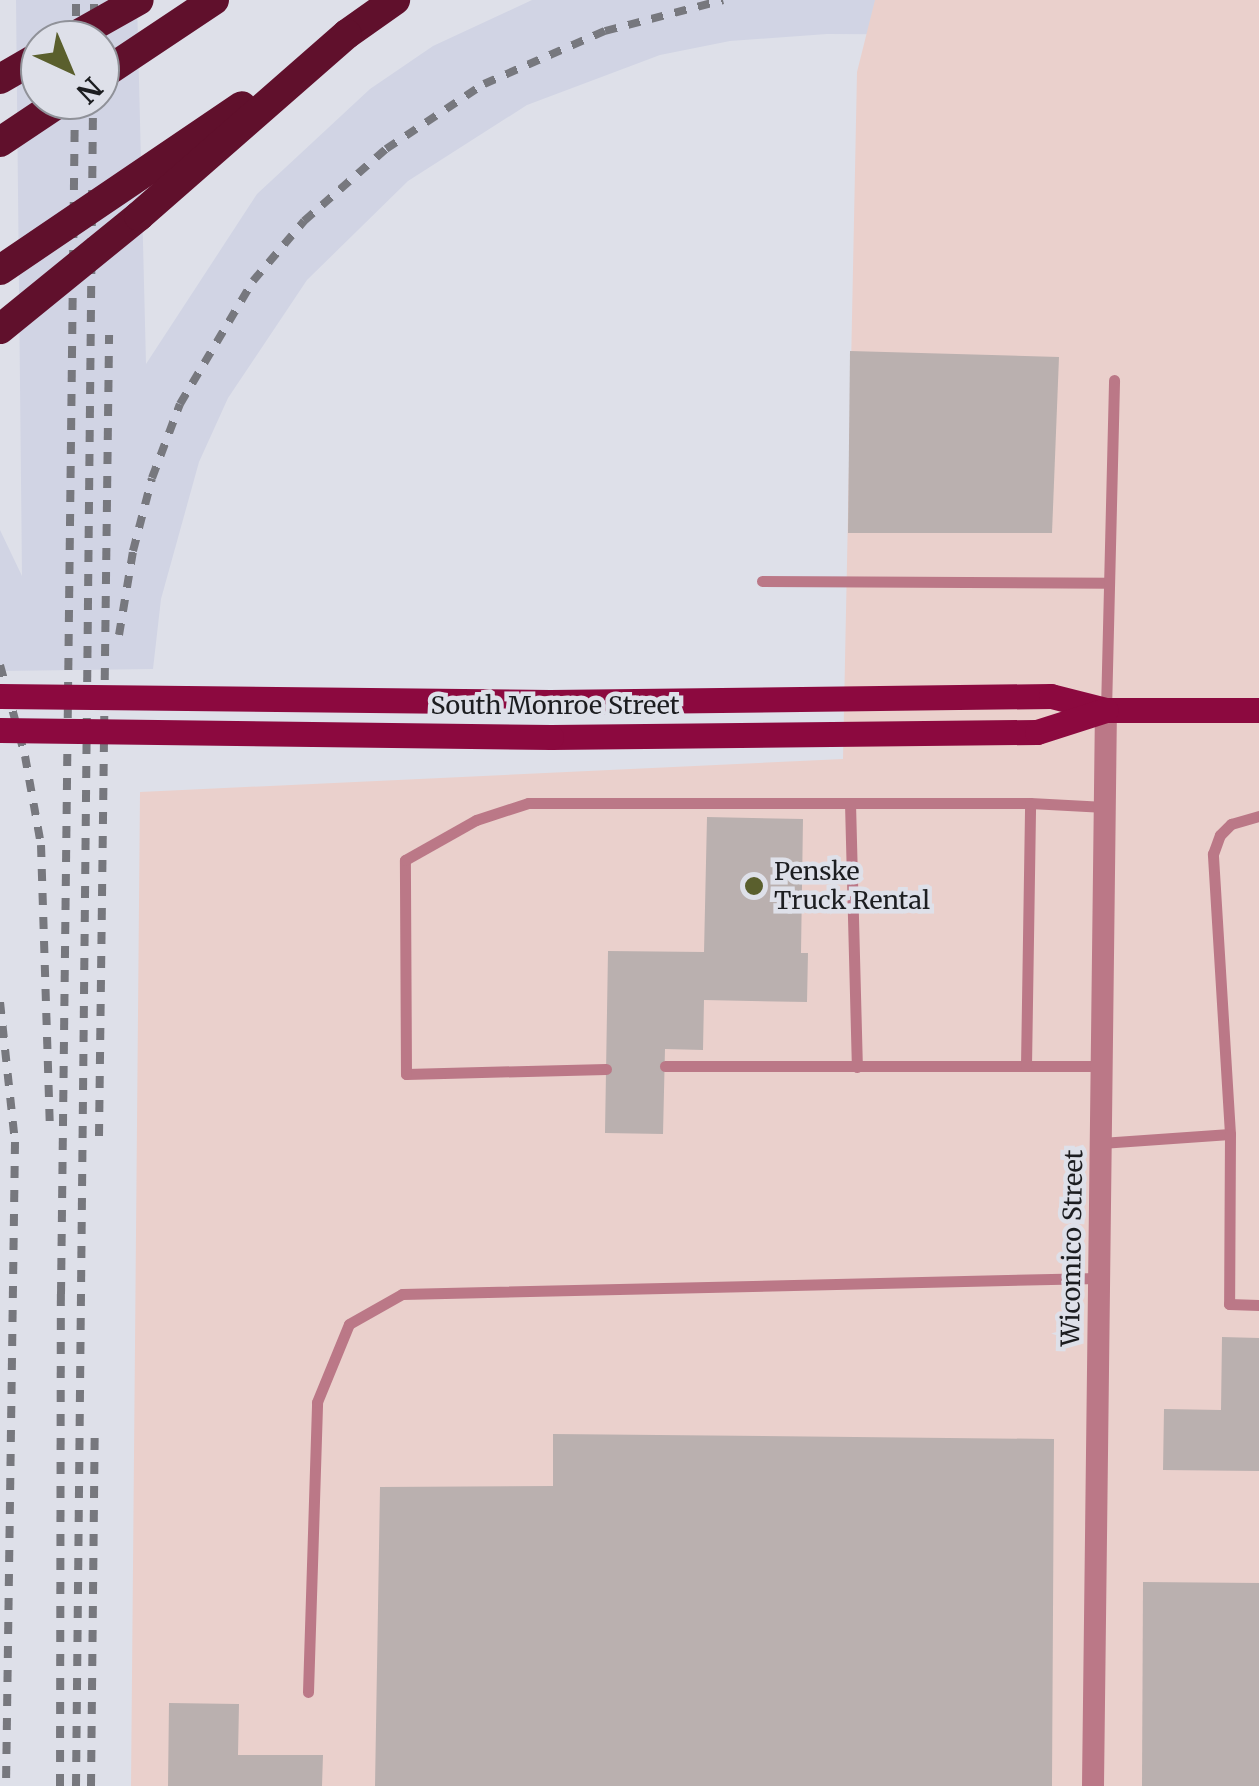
<!DOCTYPE html>
<style>
body{margin:0}
#map{position:relative;width:1259px;height:1786px;overflow:hidden;background:#dee0e9;font-family:Merriweather,serif}
div>[style]{position:absolute}
.built>*{inset:0;background:#d1d4e4}
.industrial>*{inset:0;background:#ead0cc}
.building>*{inset:0;background:#bab0af}
.lane>*{height:11px;margin:-5.5px;padding:0 5.5px;transform-origin:5.5px;border-radius:5.5px;background:#bb7887}
.street>*{height:22px;margin:-11px;padding:0 11px;transform-origin:11px;border-radius:11px;background:#bb7887}
.primary>*{height:25px;margin:-12.5px;padding:0 12.5px;transform-origin:12.5px;border-radius:12.5px;background:#8c093f}
.highway>*{height:30px;margin:-15px;padding:0 15px;transform-origin:15px;border-radius:15px;background:#60102c}
.rail>*{height:8px;margin-top:-4px;transform-origin:0;background:repeating-linear-gradient(90deg,#77787e 0 12px,transparent 0 24px)}
.primary-bridge>*{height:25px;margin:-12.5px;padding:0 12.5px;transform-origin:12.5px;border-radius:12.5px;background:#8c093f}
.highway-bridge>*{height:30px;margin:-15px;padding:0 15px;transform-origin:15px;border-radius:15px;background:#60102c}
.dots>*{width:28px;height:28px;translate:-50% -50%;box-sizing:border-box;border:5px solid #dee0e9;border-radius:50%}
span{translate:-50% -50%;white-space:nowrap;text-align:center;line-height:1.15;-webkit-text-stroke:9px #dee0e9;paint-order:stroke}
.street-label{font-size:25px;color:#1c1d20}
.poi-label{font-size:25px;color:#1c1d20}
.left{translate:0 -50%;text-align:left}
.north{position:absolute;left:20px;top:20px;width:100px;height:100px;box-sizing:border-box;background:#dee0e9;border:2px solid #909299;border-radius:50%;rotate:136deg;font-size:28px;font-weight:700;line-height:40px;text-align:center;color:#1c1d20}
.north::after{content:'';display:block;margin:auto;width:35px;height:45px;background:#5a5f2d;clip-path:polygon(50% 0,100% 100%,50% 72%,0 100%)}
</style>
<div id="map">
<div class="built">
<div style="clip-path:polygon(evenodd,16px 0,137px 0,146px 364px,257px 194px,370px 89px,433px 46px,532px 0,1259px 0,1259px 36px,827px 34px,730px 41px,660px 55px,527px 105px,408px 181px,307px 280px,228px 398px,199px 462px,161px 599px,153px 669px,0 671px,0 530px,22px 576px,16px 0,40px 40px,100px 40px,100px 100px,40px 100px,40px 40px)"></div>
</div>
<div class="industrial">
<div style="clip-path:polygon(875px 0,1259px 0,1259px 1786px,131px 1786px,140px 792px,843px 759px,857px 72px)"></div>
</div>
<div class="building">
<div style="clip-path:polygon(850px 351px,1059px 357px,1052px 533px,848px 533px)"></div>
<div style="clip-path:polygon(707px 817px,803px 819px,801px 953px,808px 953px,807px 1002px,704px 1000px,703px 1050px,665px 1049px,663px 1134px,605px 1133px,608px 951px,704px 952px)"></div>
<div style="clip-path:polygon(1222px 1337px,1259px 1338px,1259px 1471px,1163px 1470px,1164px 1409px,1221px 1410px)"></div>
<div style="clip-path:polygon(553px 1434px,1054px 1439px,1052px 1786px,375px 1786px,380px 1487px,553px 1486px)"></div>
<div style="clip-path:polygon(1143px 1582px,1259px 1583px,1259px 1786px,1142px 1786px)"></div>
<div style="clip-path:polygon(169px 1703px,239px 1704px,238px 1755px,323px 1755px,322px 1786px,168px 1786px)"></div>
</div>
<div class="lane">
<div style="left:762px;top:581px;width:347px;rotate:0.3deg"></div>
<div style="left:1106px;top:710px;width:330px;rotate:-88.6deg"></div>
<div style="left:850px;top:803px;width:264px;rotate:88.5deg"></div>
<div style="left:665px;top:1066px;width:437px"></div>
<div style="left:1026px;top:1066px;width:263px;rotate:-89.1deg"></div>
<div style="left:606px;top:1069px;width:200px;rotate:178.6deg"></div>
<div style="left:406px;top:1074px;width:214px;rotate:-90.3deg"></div>
<div style="left:405px;top:860px;width:81px;rotate:-29.4deg"></div>
<div style="left:476px;top:820px;width:55px;rotate:-18.1deg"></div>
<div style="left:528px;top:803px;width:502px"></div>
<div style="left:1030px;top:803px;width:75px;rotate:3.1deg"></div>
<div style="left:1230px;top:1134px;width:281px;rotate:-93.5deg"></div>
<div style="left:1213px;top:854px;width:20px;rotate:-70deg"></div>
<div style="left:1220px;top:835px;width:16px;rotate:-45deg"></div>
<div style="left:1231px;top:824px;width:29px;rotate:-16deg"></div>
<div style="left:1101px;top:1143px;width:129px;rotate:-4deg"></div>
<div style="left:1230px;top:1134px;width:170px;rotate:90.3deg"></div>
<div style="left:1229px;top:1304px;width:30px;rotate:2deg"></div>
<div style="left:308px;top:1692px;width:290px;rotate:-88.2deg"></div>
<div style="left:317px;top:1402px;width:84px;rotate:-67.7deg"></div>
<div style="left:349px;top:1324px;width:61px;rotate:-29.5deg"></div>
<div style="left:402px;top:1294px;width:697px;rotate:-1.32deg"></div>
</div>
<div class="street">
<div style="left:1093px;top:1786px;width:1076px;rotate:-89.31deg"></div>
</div>
<div class="primary">
<div style="left:550px;top:702px;width:501px;rotate:-0.69deg"></div>
<div style="left:1051px;top:696px;width:57px;rotate:14.3deg"></div>
<div style="left:1106px;top:710px;width:153px"></div>
<div style="left:551px;top:737px;width:486px;rotate:-0.6deg"></div>
<div style="left:1037px;top:732px;width:72px;rotate:-17.7deg"></div>
</div>
<div class="highway">
<div style="left:347px;top:34px;width:59px;rotate:-35.3deg"></div>
<div style="left:100px;top:76px;width:137px;rotate:-33.7deg"></div>
<div style="left:0;top:79px;width:46px;rotate:-29.9deg"></div>
<div style="left:0;top:142px;width:76px;rotate:-33.7deg"></div>
</div>
<div class="rail">
<div style="left:76px;top:40px;width:40px;rotate:-90deg"></div>
<div style="left:94px;top:40px;width:40px;rotate:-90deg"></div>
<div style="left:119px;top:635px;width:85px;rotate:-80.5deg"></div>
<div style="left:133px;top:551px;width:75px;rotate:-75.4deg"></div>
<div style="left:152px;top:478px;width:79px;rotate:-69.3deg"></div>
<div style="left:180px;top:404px;width:143px;rotate:-59.3deg"></div>
<div style="left:253px;top:281px;width:79px;rotate:-49.6deg"></div>
<div style="left:304px;top:221px;width:109px;rotate:-41.3deg"></div>
<div style="left:386px;top:149px;width:118px;rotate:-33.6deg"></div>
<div style="left:484px;top:84px;width:132px;rotate:-23.7deg"></div>
<div style="left:605px;top:31px;width:122px;rotate:-14.7deg"></div>
<div style="left:0;top:665px;width:94px;rotate:74.6deg"></div>
<div style="left:25px;top:756px;width:90px;rotate:79.8deg"></div>
<div style="left:41px;top:845px;width:279px;rotate:88.2deg"></div>
<div style="left:0;top:1002px;width:141px;rotate:83.9deg"></div>
<div style="left:15px;top:1142px;width:644px;rotate:90.8deg"></div>
<div style="left:99px;top:1136px;width:801px;rotate:-89.28deg"></div>
<div style="left:60px;top:1786px;width:492px;rotate:-89.9deg"></div>
<div style="left:61px;top:1294px;width:1194px;rotate:-89.33deg"></div>
<div style="left:76px;top:1786px;width:1686px;rotate:-89.42deg"></div>
<div style="left:91px;top:1786px;width:360px;rotate:-89.4deg"></div>
</div>
<div class="primary-bridge">
<div style="left:0;top:696px;width:550px;rotate:0.63deg"></div>
<div style="left:0;top:730px;width:551px;rotate:0.73deg"></div>
</div>
<div class="highway-bridge">
<div style="left:68px;top:40px;width:81px;rotate:-29.4deg"></div>
<div style="left:0;top:270px;width:292px;rotate:-34.1deg"></div>
<div style="left:0;top:329px;width:179px;rotate:-39.1deg"></div>
<div style="left:139px;top:216px;width:276px;rotate:-41.2deg"></div>
</div>
<div class="dots">
<div style="left:754px;top:886px;background:#5a5f2d"></div>
</div>
<div class="street-label">
<span style="left:555px;top:705px">South Monroe Street</span>
<span style="left:1072px;top:1248px;rotate:-89deg">Wicomico Street</span>
</div>
<div class="poi-label">
<span class="left" style="left:774px;top:886px">Penske<br>Truck Rental</span>
</div>
<div class="north">N</div>
</div>
